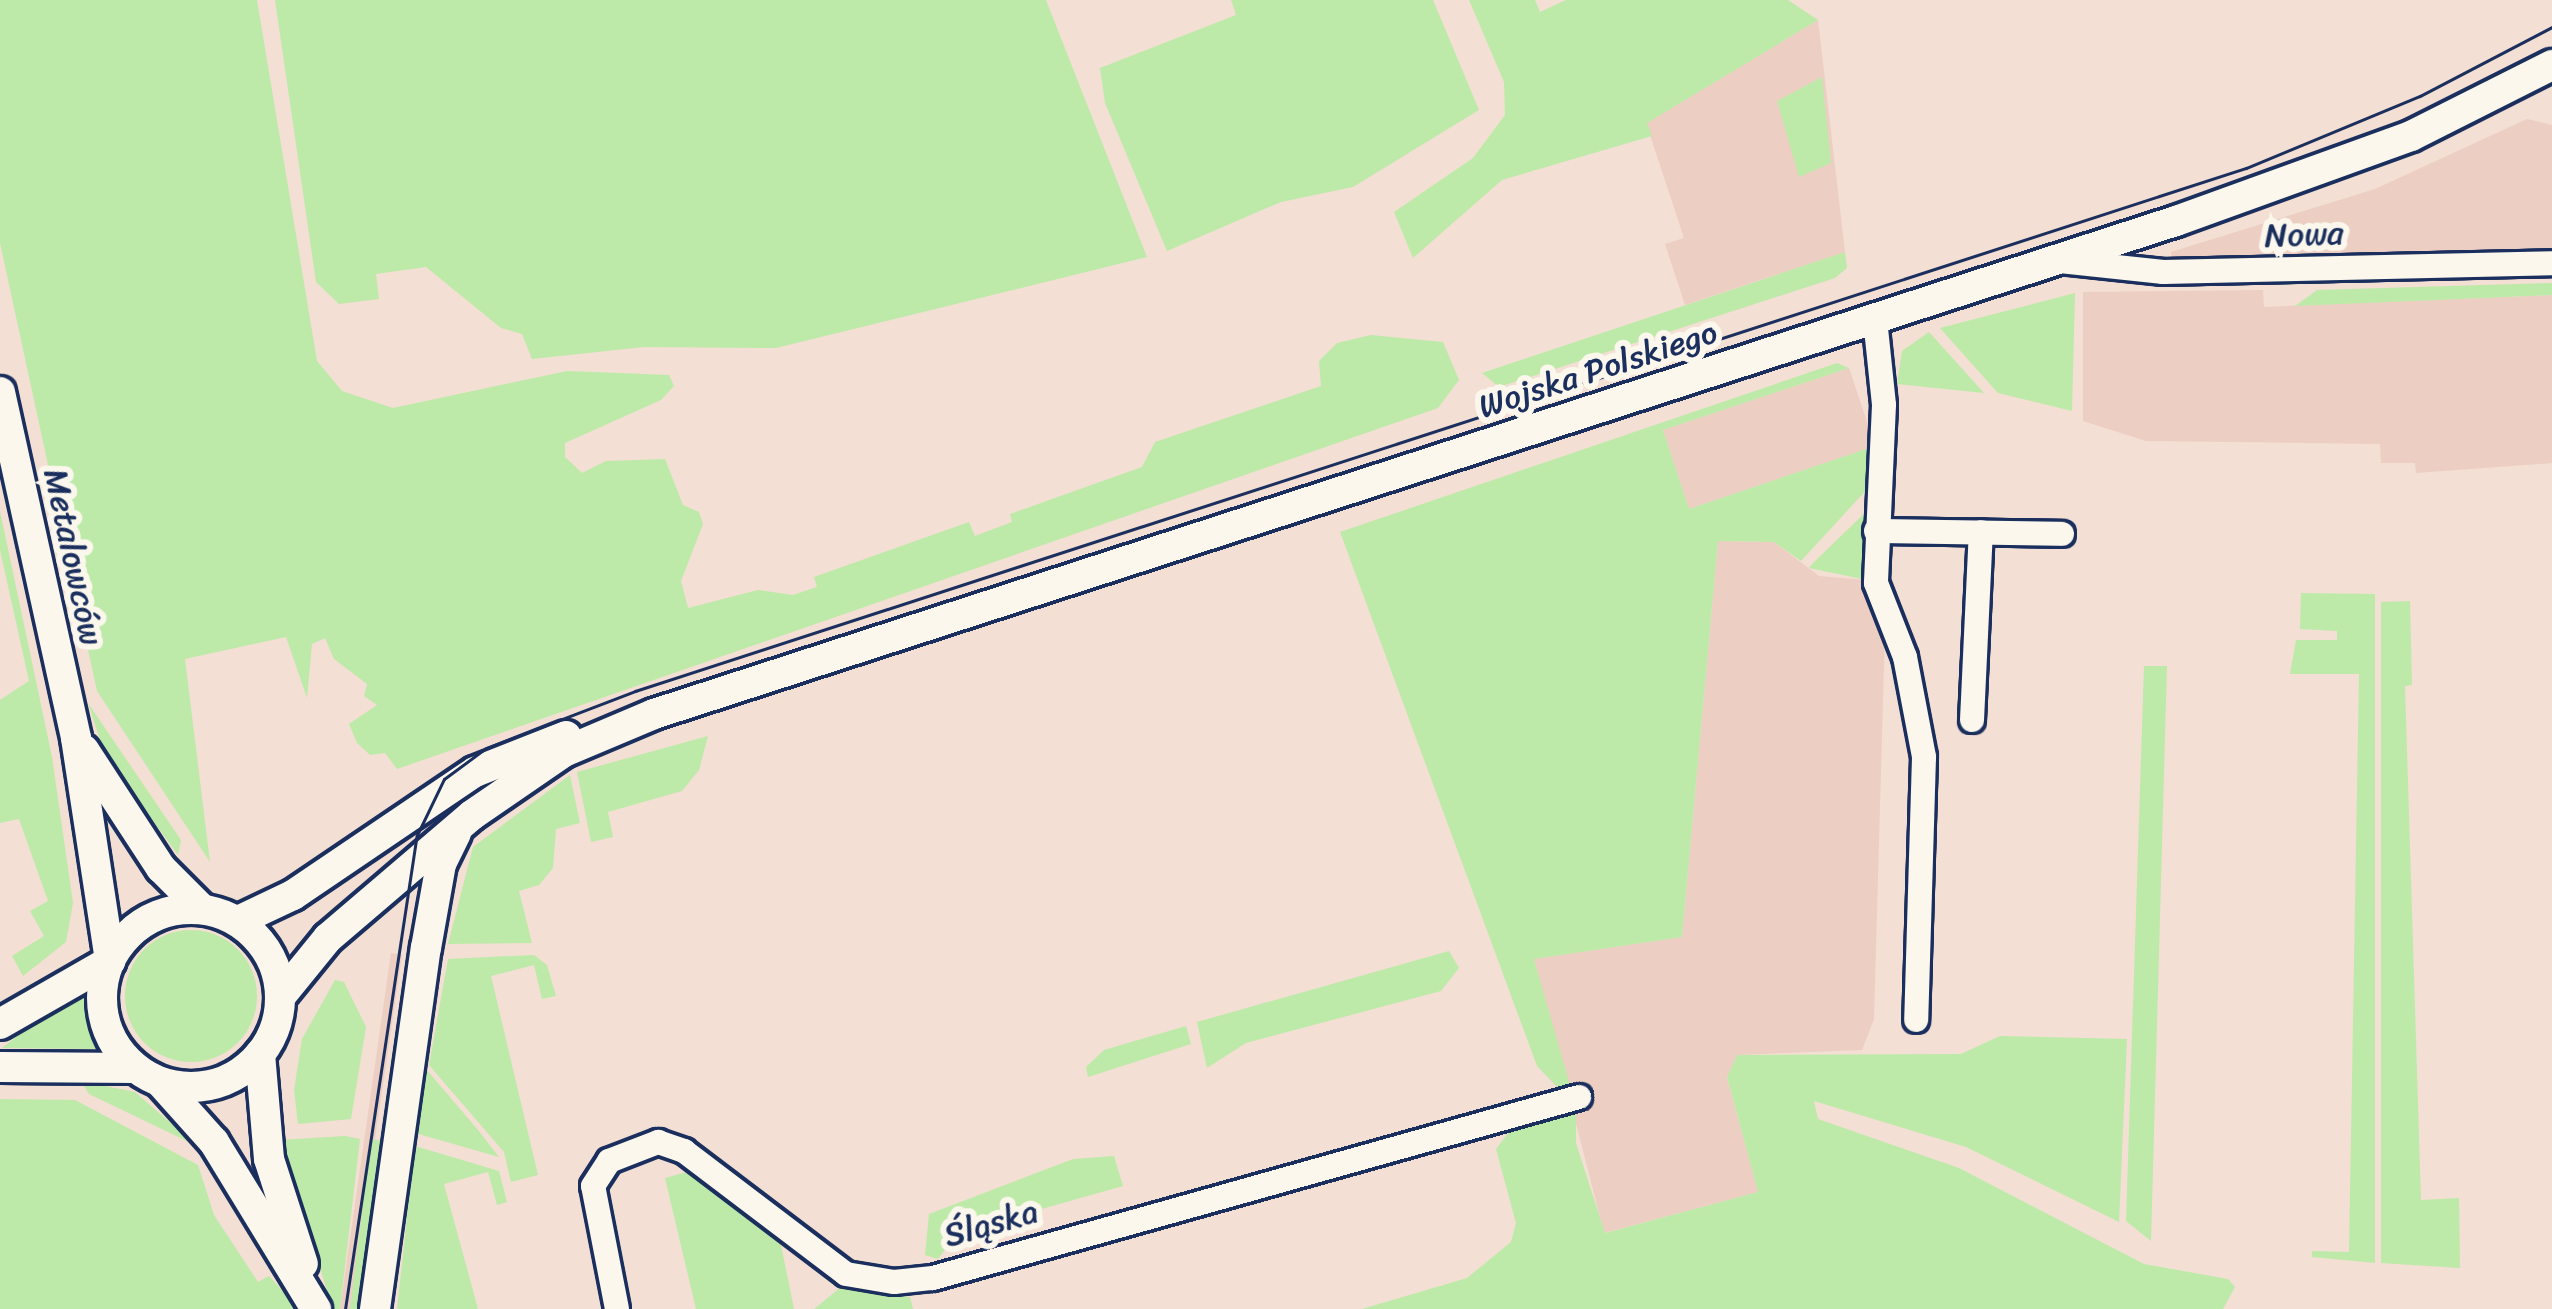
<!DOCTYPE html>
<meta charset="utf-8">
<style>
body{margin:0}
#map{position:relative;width:2552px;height:1309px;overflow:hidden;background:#f3dfd3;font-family:Sriracha,sans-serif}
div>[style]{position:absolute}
.built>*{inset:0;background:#edcec2}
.green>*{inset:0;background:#bdeaa8}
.round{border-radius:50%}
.roads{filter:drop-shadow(3px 0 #1b2f5e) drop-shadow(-3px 0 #1b2f5e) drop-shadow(0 3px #1b2f5e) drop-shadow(0 -3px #1b2f5e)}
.minor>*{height:24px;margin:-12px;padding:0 12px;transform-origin:12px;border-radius:12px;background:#fbf7ec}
.tertiary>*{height:30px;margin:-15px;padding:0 15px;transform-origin:15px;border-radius:15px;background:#fbf7ec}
.tertiary>.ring{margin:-15px;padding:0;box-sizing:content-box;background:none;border:30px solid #fbf7ec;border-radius:50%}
.tram>*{height:3px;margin:-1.5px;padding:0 1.5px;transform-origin:1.5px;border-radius:1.5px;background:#1b2f5e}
span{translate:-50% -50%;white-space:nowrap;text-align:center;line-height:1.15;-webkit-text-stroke:12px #fbf7ec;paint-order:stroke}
.street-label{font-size:33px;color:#1b2f5e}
</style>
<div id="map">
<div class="built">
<div style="clip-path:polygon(1818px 20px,1845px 252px,1685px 305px,1665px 244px,1684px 238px,1646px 123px)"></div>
<div style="clip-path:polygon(2527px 119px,2552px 125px,2552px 254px,2172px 262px,2171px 252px,2375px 189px)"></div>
<div style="clip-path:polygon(2263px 290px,2264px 307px,2552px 295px,2552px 463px,2416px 473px,2415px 463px,2381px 463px,2380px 444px,2146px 441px,2083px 421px,2083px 292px)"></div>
<div style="clip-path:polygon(1849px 368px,1875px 446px,1689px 509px,1663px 430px)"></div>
<div style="clip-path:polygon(1718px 541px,1774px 542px,1819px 576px,1867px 580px,1885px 630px,1874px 1019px,1862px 1050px,1737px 1055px,1727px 1078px,1758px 1192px,1604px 1233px,1534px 959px,1682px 937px)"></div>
<div style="clip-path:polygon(391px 953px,402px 955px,350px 1309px,340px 1309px)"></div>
</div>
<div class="green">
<div style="clip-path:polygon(0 0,257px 0,317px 361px,342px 391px,393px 408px,567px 371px,669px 375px,674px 386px,661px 400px,565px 443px,565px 457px,582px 473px,606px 461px,665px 459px,683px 505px,699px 512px,703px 524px,681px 581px,688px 608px,758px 590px,793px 595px,817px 587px,814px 577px,969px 522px,975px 536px,1012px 522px,1010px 514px,1142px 467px,1155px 442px,1321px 386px,1319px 361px,1337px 343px,1371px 335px,1443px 342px,1459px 380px,1438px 408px,397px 769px,385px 753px,370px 755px,357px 743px,349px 724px,377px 705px,364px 696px,367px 684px,334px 659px,325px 638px,312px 644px,307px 698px,286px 637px,185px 659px,210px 862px,97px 691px,0 243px)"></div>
<div style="clip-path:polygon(275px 0,1046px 0,1147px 257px,776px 348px,644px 347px,532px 359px,522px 334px,501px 328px,426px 267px,376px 274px,379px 299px,339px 304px,316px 282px)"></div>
<div style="clip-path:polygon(1231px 0,1433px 0,1479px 110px,1353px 187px,1281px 202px,1167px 251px,1105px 103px,1100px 68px,1236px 15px)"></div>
<div style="clip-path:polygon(1469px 0,1535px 0,1540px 12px,1566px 0,1788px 0,1818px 20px,1647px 123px,1652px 136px,1502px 180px,1413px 258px,1394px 212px,1473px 158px,1505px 115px,1504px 82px)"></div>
<div style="clip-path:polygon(1822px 77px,1831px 163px,1799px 177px,1777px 101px)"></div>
<div style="clip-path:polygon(1845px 252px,1847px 268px,1835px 278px,1499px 387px,1482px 373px)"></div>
<div style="clip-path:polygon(2552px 283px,2552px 295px,2295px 306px,2317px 290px)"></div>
<div style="clip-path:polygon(2075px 293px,2072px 411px,1998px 393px,1940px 328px)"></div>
<div style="clip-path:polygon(1929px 332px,1984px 393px,1897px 384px,1902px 351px)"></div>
<div style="clip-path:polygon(1837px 363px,1849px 368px,1663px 430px,1689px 509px,1875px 446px,1869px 487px,1801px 561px,1774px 542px,1718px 541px,1682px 937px,1534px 959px,1570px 1085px,1560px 1090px,1537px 1066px,1340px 532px)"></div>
<div style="clip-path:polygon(1871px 507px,1867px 580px,1809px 568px,1813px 563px)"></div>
<div style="clip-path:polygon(0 511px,52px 757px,73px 903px,66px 942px,23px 976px,12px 956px,44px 936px,30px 911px,48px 901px,19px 819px,0 823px,0 700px,29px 681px,0 550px)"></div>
<div style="clip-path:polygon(2301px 593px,2375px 594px,2375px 1263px,2312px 1257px,2312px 1251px,2349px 1252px,2359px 674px,2290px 674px,2296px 640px,2337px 640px,2337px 631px,2300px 629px)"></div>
<div style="clip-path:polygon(2410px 601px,2412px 685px,2405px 686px,2421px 1200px,2459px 1198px,2460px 1268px,2381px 1263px,2381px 602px)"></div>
<div style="clip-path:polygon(2144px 666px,2167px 666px,2151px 1241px,2126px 1221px)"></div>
<div style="clip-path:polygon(88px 703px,181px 840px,178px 855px,105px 755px)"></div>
<div style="clip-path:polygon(708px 736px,699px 770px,682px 791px,608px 812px,613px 837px,591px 842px,577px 772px)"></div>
<div style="clip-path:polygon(570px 775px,580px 823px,556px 829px,553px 868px,539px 885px,519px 891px,532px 943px,448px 944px,473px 847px)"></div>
<div class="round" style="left:125px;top:930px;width:132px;height:132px"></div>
<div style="clip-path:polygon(1449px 951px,1459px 968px,1441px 991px,1246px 1043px,1207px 1068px,1197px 1022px)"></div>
<div style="clip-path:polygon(534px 955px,547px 965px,556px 996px,542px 999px,534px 965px,491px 976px,538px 1175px,511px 1182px,504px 1152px,429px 1065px,448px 959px)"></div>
<div style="clip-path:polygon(335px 980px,344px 982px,366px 1027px,351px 1119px,298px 1124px,294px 1090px,302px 1039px)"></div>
<div style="clip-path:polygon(85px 996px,100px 1049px,2px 1048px,26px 1029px)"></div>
<div style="clip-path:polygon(1186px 1026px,1191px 1044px,1088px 1077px,1086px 1067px,1104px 1050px)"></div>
<div style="clip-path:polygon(2000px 1036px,2127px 1039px,2119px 1222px,1966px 1147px,1814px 1101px,1818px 1119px,1959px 1168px,2144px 1264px,2228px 1279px,2235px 1287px,2223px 1309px,1362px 1309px,1467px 1278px,1511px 1242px,1516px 1223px,1496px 1149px,1509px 1132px,1576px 1111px,1576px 1143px,1605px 1233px,1758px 1192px,1727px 1077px,1737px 1055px,1961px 1054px)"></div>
<div style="clip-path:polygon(426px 1069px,478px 1130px,499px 1157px,415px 1133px)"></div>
<div style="clip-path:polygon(81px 1081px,135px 1092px,197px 1146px,89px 1094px)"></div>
<div style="clip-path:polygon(0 1099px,75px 1100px,198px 1165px,214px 1215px,258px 1282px,269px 1276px,299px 1309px,0 1309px)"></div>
<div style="clip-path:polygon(345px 1136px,360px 1139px,340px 1309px,333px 1309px,279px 1140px)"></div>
<div style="clip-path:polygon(371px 1139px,383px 1141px,362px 1309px,350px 1309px)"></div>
<div style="clip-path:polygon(415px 1146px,499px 1171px,507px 1202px,497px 1205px,488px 1172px,444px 1184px,478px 1309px,397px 1309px)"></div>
<div style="clip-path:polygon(1114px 1156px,1123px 1186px,957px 1233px,938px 1259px,925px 1255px,929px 1214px,1073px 1159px)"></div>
<div style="clip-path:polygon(691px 1171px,781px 1245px,794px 1309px,696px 1309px,665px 1178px)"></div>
<div style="clip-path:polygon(841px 1287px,910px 1297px,913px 1309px,814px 1309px)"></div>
</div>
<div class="roads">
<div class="minor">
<div style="left:2060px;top:261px;width:104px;rotate:6.1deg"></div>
<div style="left:2163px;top:272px;width:389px;rotate:-1.3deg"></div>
<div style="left:1875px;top:319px;width:86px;rotate:84deg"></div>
<div style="left:1884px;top:405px;width:178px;rotate:92.6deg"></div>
<div style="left:1876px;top:583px;width:79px;rotate:68.6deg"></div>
<div style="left:1905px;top:657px;width:102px;rotate:79.2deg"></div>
<div style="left:1924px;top:757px;width:263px;rotate:91.7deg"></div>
<div style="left:1876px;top:531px;width:186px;rotate:0.9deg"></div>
<div style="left:1972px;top:720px;width:188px;rotate:-87.3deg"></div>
<div style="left:617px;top:1309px;width:125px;rotate:-101deg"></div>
<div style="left:593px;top:1186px;width:30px;rotate:-57deg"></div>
<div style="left:609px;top:1161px;width:53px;rotate:-21.2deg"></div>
<div style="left:658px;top:1142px;width:28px;rotate:19deg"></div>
<div style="left:684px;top:1151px;width:203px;rotate:37.2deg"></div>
<div style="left:846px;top:1274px;width:49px;rotate:9.5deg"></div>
<div style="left:894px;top:1282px;width:39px;rotate:-6deg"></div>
<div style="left:933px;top:1278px;width:671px;rotate:-15.65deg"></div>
</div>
<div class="tertiary">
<div style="left:0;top:392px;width:354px;rotate:77.6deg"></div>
<div style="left:76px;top:738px;width:226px;rotate:81.3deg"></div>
<div style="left:84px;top:750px;width:141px;rotate:56.9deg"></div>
<div style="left:161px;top:868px;width:58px;rotate:45deg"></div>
<div class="ring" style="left:102px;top:909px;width:148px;height:148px"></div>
<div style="left:238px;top:921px;width:61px;rotate:-25.3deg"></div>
<div style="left:293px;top:895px;width:220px;rotate:-34.1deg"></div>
<div style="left:475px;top:772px;width:98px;rotate:-21.6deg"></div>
<div style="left:280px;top:997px;width:76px;rotate:-50.9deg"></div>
<div style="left:328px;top:938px;width:189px;rotate:-40.5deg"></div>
<div style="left:472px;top:815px;width:112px;rotate:-34.4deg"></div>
<div style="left:564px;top:752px;width:98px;rotate:-22.9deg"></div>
<div style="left:654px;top:714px;width:1600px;rotate:-17.95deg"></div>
<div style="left:2176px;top:221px;width:250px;rotate:-19.9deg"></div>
<div style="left:2411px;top:136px;width:158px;rotate:-26.7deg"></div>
<div style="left:0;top:1024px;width:127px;rotate:-29.8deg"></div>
<div style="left:260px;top:1054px;width:105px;rotate:85.1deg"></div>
<div style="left:269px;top:1159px;width:110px;rotate:72.1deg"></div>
<div style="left:0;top:1067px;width:135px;rotate:0.4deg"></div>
<div style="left:161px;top:1083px;width:79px;rotate:48.1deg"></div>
<div style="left:214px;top:1142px;width:196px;rotate:58.6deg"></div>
<div style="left:375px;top:1309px;width:365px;rotate:-82deg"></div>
<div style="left:426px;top:948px;width:85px;rotate:-79.9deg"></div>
<div style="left:441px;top:864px;width:34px;rotate:-64deg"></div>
</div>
</div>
<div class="tram">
<div style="left:345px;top:1309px;width:479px;rotate:-81.4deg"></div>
<div style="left:417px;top:835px;width:62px;rotate:-64.3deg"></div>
<div style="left:444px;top:779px;width:52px;rotate:-36.4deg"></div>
<div style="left:486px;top:748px;width:160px;rotate:-20.9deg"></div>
<div style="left:635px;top:691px;width:1694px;rotate:-17.99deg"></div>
<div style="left:2246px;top:168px;width:188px;rotate:-22.5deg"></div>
<div style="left:2420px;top:96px;width:149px;rotate:-27.6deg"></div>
</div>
<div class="street-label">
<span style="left:2304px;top:235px;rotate:-2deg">Nowa</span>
<span style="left:1598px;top:370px;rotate:-18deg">Wojska Polskiego</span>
<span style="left:73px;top:557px;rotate:78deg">Metalowców</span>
<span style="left:991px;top:1224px;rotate:-16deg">Śląska</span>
</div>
</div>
